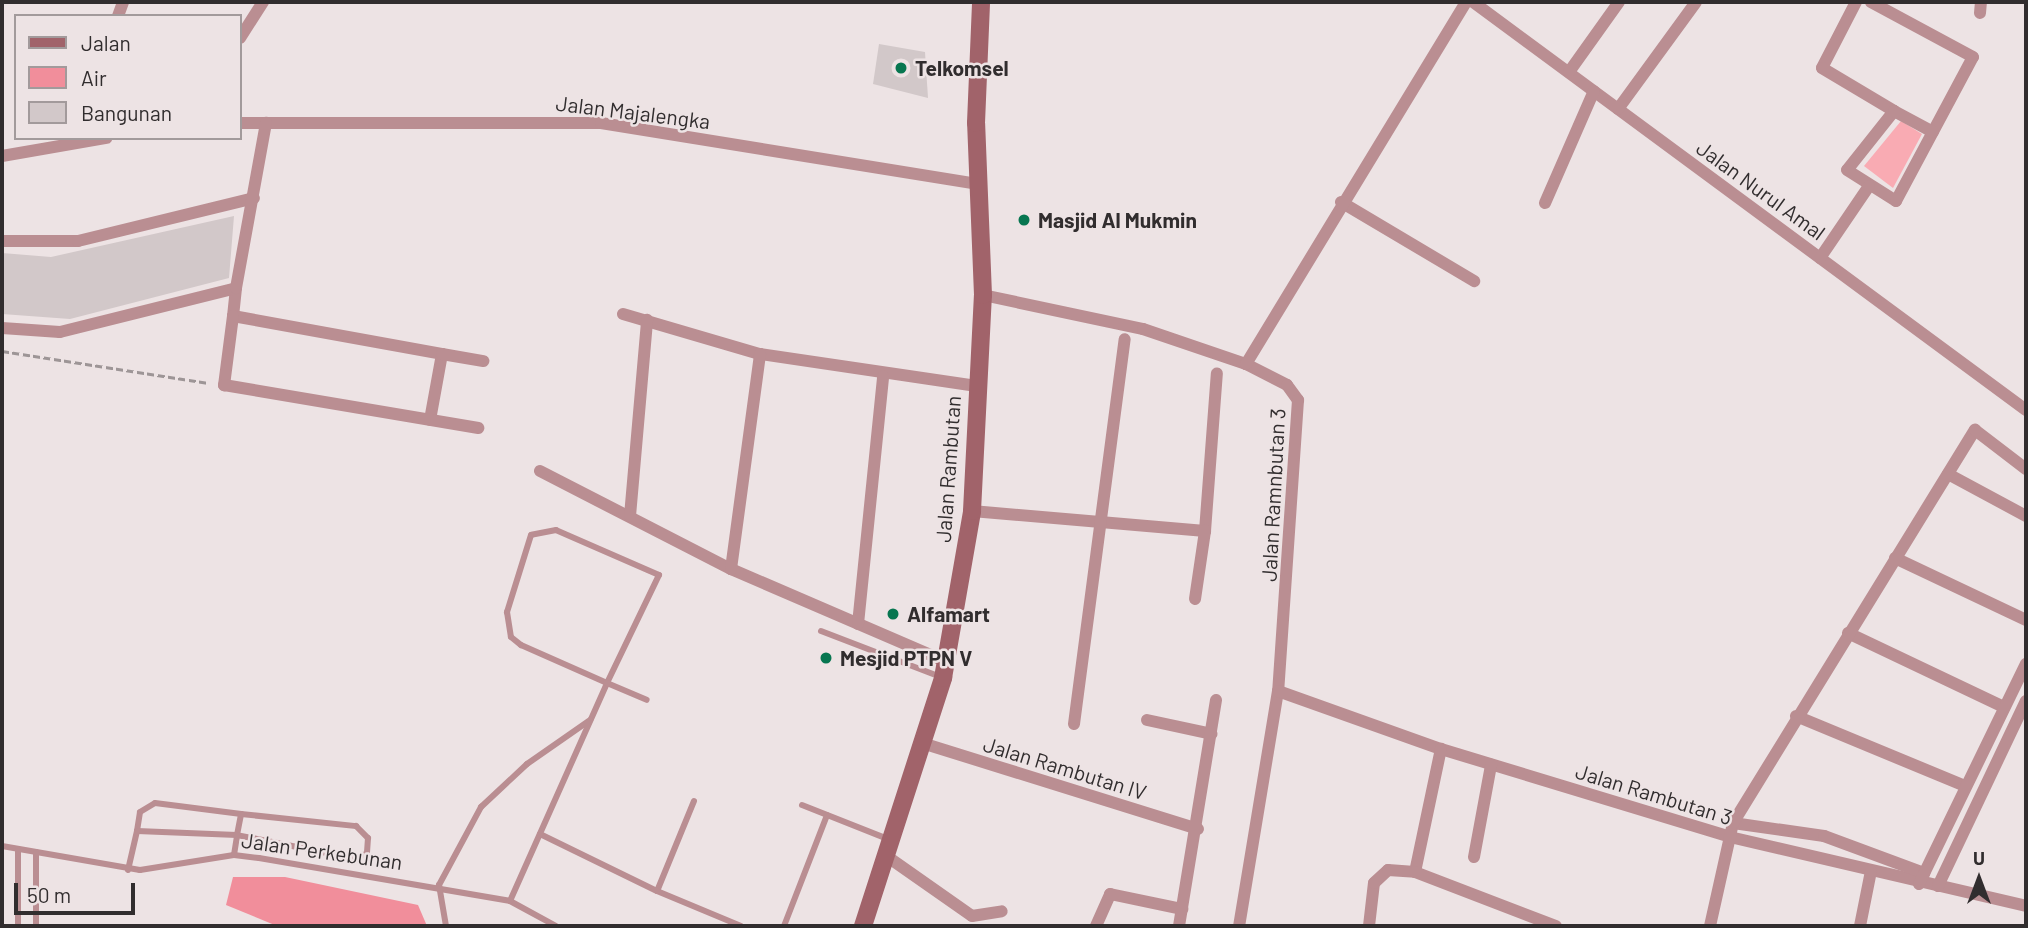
<!DOCTYPE html>
<style>
body{margin:0}
#map{position:relative;width:2028px;height:928px;overflow:hidden;background:#ede3e4;font-family:Barlow,sans-serif}
div>[style]{position:absolute}
.green>*{inset:0;background:#f9abb3}
.water>*{inset:0;background:#f18e9b}
.building>*{inset:0;background:#d2c8c9}
.path>*{height:2.5px;margin-top:-1.25px;transform-origin:0;background:repeating-linear-gradient(90deg,#9d9596 0 7px,transparent 0 10.5px)}
.lane>*{height:6px;margin:-3px;padding:0 3px;transform-origin:3px;border-radius:3px;background:#ba8e92}
.street>*{height:12px;margin:-6px;padding:0 6px;transform-origin:6px;border-radius:6px;background:#ba8e92}
.secondary>*{height:18px;margin:-9px;padding:0 9px;transform-origin:9px;border-radius:9px;background:#a1636a}
.dots>*{width:19px;height:19px;translate:-50% -50%;box-sizing:border-box;border:4px solid #ede3e4;border-radius:50%}
span{translate:-50% -50%;white-space:nowrap;text-align:center;line-height:1.15;-webkit-text-stroke:5px #ede3e4;paint-order:stroke}
.poi-label{font-size:21px;color:#312d2e;font-weight:700}
.left{translate:0 -50%;text-align:left}
.street-label{font-size:21px;color:#312d2e}
.frame{position:absolute;inset:0;border:4px solid #312d2e;pointer-events:none}
.legend{position:absolute;left:14px;top:14px;width:228px;height:126px;box-sizing:border-box;background:#ede3e4;border:2px solid #a29a9b;margin:0;padding:9px 12px;list-style:none;font-size:21px;color:#312d2e}
.legend li{display:flex;align-items:center;gap:14px;height:35px}
.legend b{width:35px;border:2px solid #a29a9b}
.north{position:absolute;left:1944px;top:844px;width:70px;height:70px;-webkit-text-stroke:5px #ede3e4;paint-order:stroke;rotate:0deg;font-size:19px;font-weight:700;line-height:28px;text-align:center;color:#312d2e}
.north::after{content:'';display:block;margin:auto;width:24px;height:32px;background:#312d2e;clip-path:polygon(50% 0,100% 100%,50% 72%,0 100%)}
.scale{position:absolute;left:14px;top:883px;width:121px;height:32px;box-sizing:border-box;border:4px solid #312d2e;border-top:0;padding-left:9px;font-size:21px;line-height:24px;white-space:nowrap;color:#312d2e;-webkit-text-stroke:5px #ede3e4;paint-order:stroke}
</style>
<div id="map">
<div class="green">
<div style="clip-path:polygon(1901px 121px,1922px 134px,1893px 188px,1864px 166px)"></div>
</div>
<div class="water">
<div style="clip-path:polygon(233px 877px,285px 877px,418px 905px,427px 926px,277px 926px,226px 905px)"></div>
</div>
<div class="building">
<div style="clip-path:polygon(879px 44px,925px 52px,928px 98px,873px 84px)"></div>
<div style="clip-path:polygon(234px 216px,229px 278px,70px 319px,2px 314px,2px 253px,51px 257px)"></div>
</div>
<div class="path">
<div style="left:2px;top:351px;width:209px;rotate:8.8deg"></div>
</div>
<div class="lane">
<div style="left:821px;top:631px;width:129px;rotate:21deg"></div>
<div style="left:694px;top:801px;width:97px;rotate:112.3deg"></div>
<div style="left:657px;top:891px;width:91px;rotate:22.6deg"></div>
<div style="left:802px;top:805px;width:92px;rotate:21.6deg"></div>
<div style="left:540px;top:834px;width:130px;rotate:26deg"></div>
<div style="left:2px;top:846px;width:140px;rotate:9.9deg"></div>
<div style="left:140px;top:870px;width:95px;rotate:-9.1deg"></div>
<div style="left:234px;top:855px;width:25px;rotate:7deg"></div>
<div style="left:259px;top:858px;width:255px;rotate:9.7deg"></div>
<div style="left:510px;top:901px;width:52px;rotate:28.5deg"></div>
<div style="left:18px;top:849px;width:77px;rotate:90deg"></div>
<div style="left:36px;top:852px;width:74px;rotate:90deg"></div>
<div style="left:234px;top:855px;width:20px;rotate:-81deg"></div>
<div style="left:237px;top:835px;width:21px;rotate:-79deg"></div>
<div style="left:241px;top:814px;width:116px;rotate:6deg"></div>
<div style="left:356px;top:826px;width:17px;rotate:45deg"></div>
<div style="left:368px;top:838px;width:16px;rotate:94deg"></div>
<div style="left:367px;top:854px;width:16px;rotate:165deg"></div>
<div style="left:352px;top:858px;width:117px;rotate:-168.7deg"></div>
<div style="left:237px;top:835px;width:100px;rotate:-177.7deg"></div>
<div style="left:137px;top:831px;width:19px;rotate:-81deg"></div>
<div style="left:140px;top:812px;width:17px;rotate:-31deg"></div>
<div style="left:155px;top:803px;width:87px;rotate:7.3deg"></div>
<div style="left:128px;top:870px;width:40px;rotate:-77deg"></div>
<div style="left:510px;top:901px;width:239px;rotate:-66deg"></div>
<div style="left:607px;top:683px;width:120px;rotate:-64.3deg"></div>
<div style="left:659px;top:575px;width:112px;rotate:-156.4deg"></div>
<div style="left:556px;top:530px;width:25px;rotate:169deg"></div>
<div style="left:531px;top:535px;width:81px;rotate:107.3deg"></div>
<div style="left:507px;top:612px;width:25px;rotate:81deg"></div>
<div style="left:511px;top:637px;width:13px;rotate:39deg"></div>
<div style="left:521px;top:645px;width:94px;rotate:23.8deg"></div>
<div style="left:607px;top:683px;width:43px;rotate:23deg"></div>
<div style="left:446px;top:926px;width:42px;rotate:-99.7deg"></div>
<div style="left:439px;top:885px;width:89px;rotate:-61.7deg"></div>
<div style="left:481px;top:807px;width:63px;rotate:-43.1deg"></div>
<div style="left:527px;top:764px;width:77px;rotate:-34.9deg"></div>
<div style="left:784px;top:926px;width:119px;rotate:-68.8deg"></div>
</div>
<div class="street">
<div style="left:1473px;top:2px;width:687px;rotate:36.42deg"></div>
<div style="left:1856px;top:2px;width:74px;rotate:117.3deg"></div>
<div style="left:1822px;top:68px;width:84px;rotate:30.8deg"></div>
<div style="left:1894px;top:111px;width:75px;rotate:128.5deg"></div>
<div style="left:1847px;top:170px;width:58px;rotate:32.3deg"></div>
<div style="left:1896px;top:201px;width:163px;rotate:-61.9deg"></div>
<div style="left:1973px;top:57px;width:116px;rotate:-151.7deg"></div>
<div style="left:1980px;top:13px;width:11px;rotate:-85deg"></div>
<div style="left:118px;top:16px;width:15px;rotate:-70deg"></div>
<div style="left:240px;top:38px;width:43px;rotate:-57.4deg"></div>
<div style="left:1569px;top:72px;width:86px;rotate:-54.5deg"></div>
<div style="left:1618px;top:109px;width:132px;rotate:-53.9deg"></div>
<div style="left:1894px;top:111px;width:44px;rotate:28.3deg"></div>
<div style="left:240px;top:123px;width:361px"></div>
<div style="left:601px;top:123px;width:381px;rotate:9.2deg"></div>
<div style="left:2px;top:156px;width:106px;rotate:-9.8deg"></div>
<div style="left:1341px;top:202px;width:155px;rotate:30.7deg"></div>
<div style="left:1545px;top:203px;width:122px;rotate:-66.4deg"></div>
<div style="left:2px;top:241px;width:76px"></div>
<div style="left:78px;top:241px;width:181px;rotate:-13.7deg"></div>
<div style="left:1820px;top:258px;width:87px;rotate:-55.8deg"></div>
<div style="left:236px;top:288px;width:28px;rotate:96deg"></div>
<div style="left:233px;top:316px;width:212px;rotate:10.3deg"></div>
<div style="left:442px;top:354px;width:67px;rotate:100.3deg"></div>
<div style="left:983px;top:295px;width:164px;rotate:12deg"></div>
<div style="left:1143px;top:329px;width:109px;rotate:18.8deg"></div>
<div style="left:1246px;top:364px;width:46px;rotate:27.1deg"></div>
<div style="left:1287px;top:385px;width:19px;rotate:54deg"></div>
<div style="left:1298px;top:400px;width:292px;rotate:93.9deg"></div>
<div style="left:1278px;top:691px;width:238px;rotate:99.4deg"></div>
<div style="left:623px;top:314px;width:143px;rotate:16.3deg"></div>
<div style="left:760px;top:354px;width:219px;rotate:8.4deg"></div>
<div style="left:233px;top:316px;width:70px;rotate:97.4deg"></div>
<div style="left:224px;top:385px;width:258px;rotate:9.6deg"></div>
<div style="left:2px;top:328px;width:58px;rotate:3.9deg"></div>
<div style="left:60px;top:332px;width:181px;rotate:-14deg"></div>
<div style="left:236px;top:288px;width:168px;rotate:-79.7deg"></div>
<div style="left:442px;top:354px;width:42px;rotate:9.7deg"></div>
<div style="left:1246px;top:364px;width:424px;rotate:-58.7deg"></div>
<div style="left:540px;top:471px;width:215px;rotate:27.2deg"></div>
<div style="left:731px;top:569px;width:235px;rotate:23.3deg"></div>
<div style="left:1948px;top:474px;width:89px;rotate:28.3deg"></div>
<div style="left:972px;top:511px;width:234px;rotate:4.9deg"></div>
<div style="left:1205px;top:531px;width:158px;rotate:-85.7deg"></div>
<div style="left:630px;top:516px;width:197px;rotate:-85deg"></div>
<div style="left:1895px;top:558px;width:145px;rotate:25.3deg"></div>
<div style="left:731px;top:569px;width:217px;rotate:-82.3deg"></div>
<div style="left:1195px;top:599px;width:69px;rotate:-81.6deg"></div>
<div style="left:858px;top:624px;width:249px;rotate:-84.2deg"></div>
<div style="left:1848px;top:633px;width:173px;rotate:25.4deg"></div>
<div style="left:1278px;top:691px;width:173px;rotate:19.6deg"></div>
<div style="left:1441px;top:749px;width:302px;rotate:16.9deg"></div>
<div style="left:1730px;top:837px;width:304px;rotate:13.1deg"></div>
<div style="left:1796px;top:716px;width:183px;rotate:22.5deg"></div>
<div style="left:1147px;top:720px;width:66px;rotate:12.2deg"></div>
<div style="left:1074px;top:724px;width:388px;rotate:-82.5deg"></div>
<div style="left:922px;top:743px;width:289px;rotate:17.3deg"></div>
<div style="left:1733px;top:823px;width:92px;rotate:8.1deg"></div>
<div style="left:1824px;top:836px;width:107px;rotate:20.3deg"></div>
<div style="left:885px;top:855px;width:106px;rotate:35deg"></div>
<div style="left:972px;top:916px;width:30px;rotate:-9deg"></div>
<div style="left:1474px;top:857px;width:94px;rotate:-79.5deg"></div>
<div style="left:1415px;top:872px;width:126px;rotate:-78.1deg"></div>
<div style="left:1919px;top:884px;width:245px;rotate:-64.1deg"></div>
<div style="left:1938px;top:886px;width:205px;rotate:-64.6deg"></div>
<div style="left:1096px;top:926px;width:35px;rotate:-66deg"></div>
<div style="left:1110px;top:894px;width:74px;rotate:11.8deg"></div>
<div style="left:1179px;top:926px;width:229px;rotate:-80.7deg"></div>
<div style="left:1369px;top:926px;width:43px;rotate:-83.4deg"></div>
<div style="left:1374px;top:883px;width:19px;rotate:-43deg"></div>
<div style="left:1388px;top:870px;width:27px;rotate:4deg"></div>
<div style="left:1415px;top:872px;width:151px;rotate:21deg"></div>
<div style="left:1710px;top:926px;width:106px;rotate:-77.4deg"></div>
<div style="left:1733px;top:823px;width:462px;rotate:-58.4deg"></div>
<div style="left:1975px;top:430px;width:64px;rotate:37.4deg"></div>
<div style="left:1860px;top:926px;width:56px;rotate:-78.7deg"></div>
</div>
<div class="secondary">
<div style="left:863px;top:926px;width:261px;rotate:-72.1deg"></div>
<div style="left:943px;top:678px;width:169px;rotate:-80.1deg"></div>
<div style="left:972px;top:511px;width:216px;rotate:-87.1deg"></div>
<div style="left:983px;top:295px;width:172px;rotate:-92.3deg"></div>
<div style="left:976px;top:123px;width:121px;rotate:-87.6deg"></div>
</div>
<div class="dots">
<div style="left:901px;top:68px;background:#077650"></div>
<div style="left:1024px;top:220px;background:#077650"></div>
<div style="left:893px;top:614px;background:#077650"></div>
<div style="left:826px;top:658px;background:#077650"></div>
</div>
<div class="poi-label">
<span class="left" style="left:915px;top:68px">Telkomsel</span>
<span class="left" style="left:1038px;top:220px">Masjid Al Mukmin</span>
<span class="left" style="left:907px;top:614px">Alfamart</span>
<span class="left" style="left:840px;top:658px">Mesjid PTPN V</span>
</div>
<div class="street-label">
<span style="left:633px;top:112px;rotate:7deg">Jalan Majalengka</span>
<span style="left:1761px;top:190px;rotate:36deg">Jalan Nurul Amal</span>
<span style="left:948px;top:469px;rotate:-86deg">Jalan Rambutan</span>
<span style="left:1273px;top:495px;rotate:-87deg">Jalan Ramnbutan 3</span>
<span style="left:1065px;top:768px;rotate:17deg">Jalan Rambutan IV</span>
<span style="left:1654px;top:794px;rotate:17deg">Jalan Rambutan 3</span>
<span style="left:322px;top:851px;rotate:8deg">Jalan Perkebunan</span>
</div>
<div class="frame"></div>
<ul class="legend">
<li><b style="height:9px;background:#a1636a"></b>Jalan</li>
<li><b style="height:19px;background:#f18e9b"></b>Air</li>
<li><b style="height:19px;background:#d2c8c9"></b>Bangunan</li>
</ul>
<div class="north">U</div>
<div class="scale">50 m</div>
</div>
